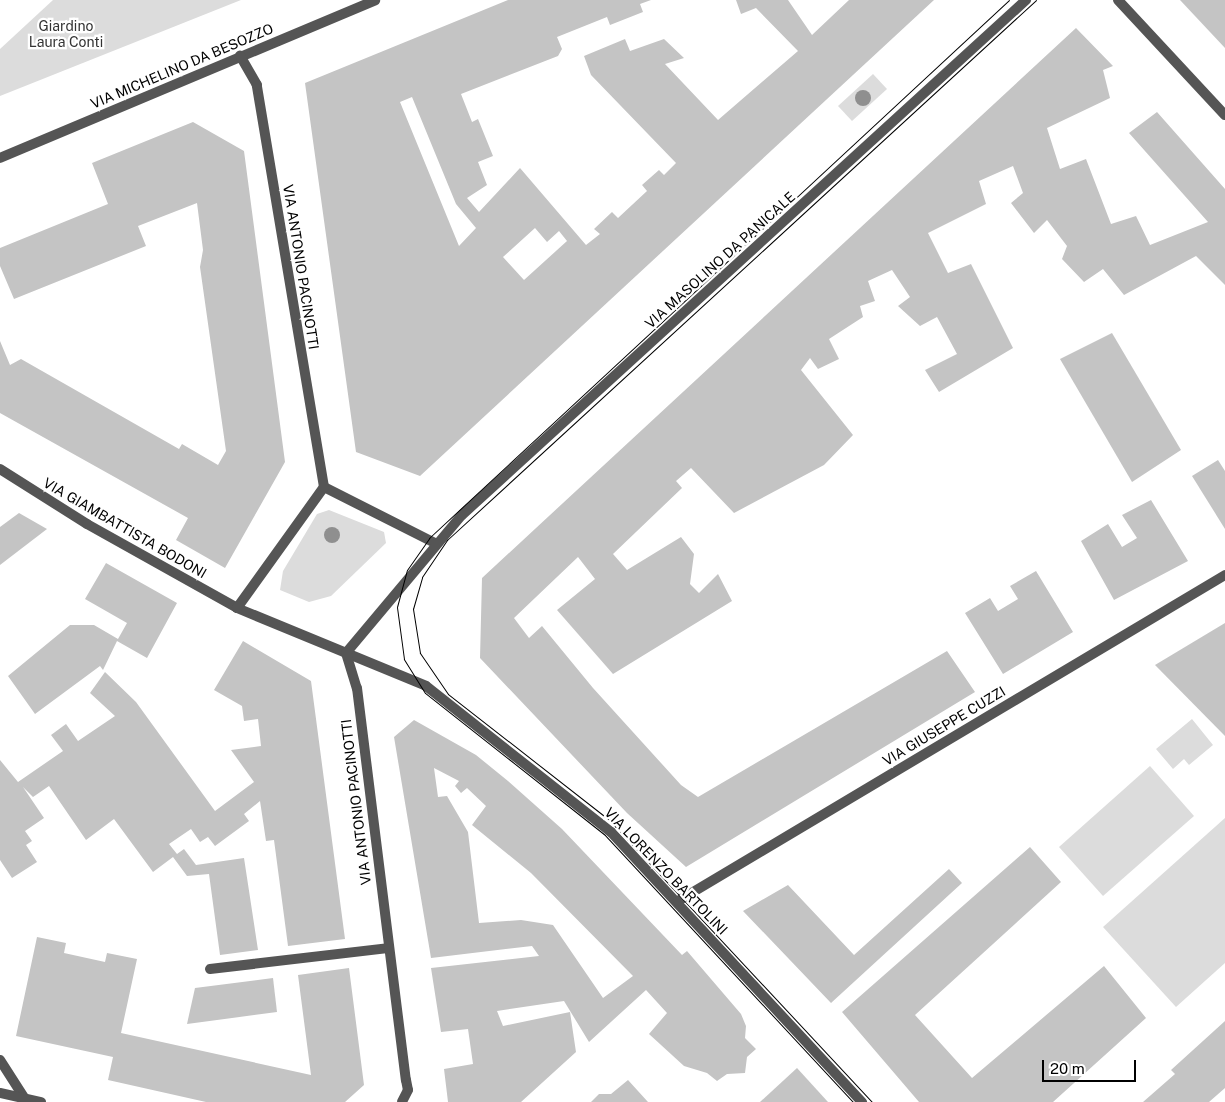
<!DOCTYPE html>
<style>
body{margin:0}
#map{position:relative;width:1225px;height:1102px;overflow:hidden;background:#fff;font-family:"Public Sans",sans-serif}
div>[style]{position:absolute}
.green>*{inset:0;background:#dcdcdc}
.building>*{inset:0;background:#c4c4c4}
.lane>*{height:10px;margin:-5px;padding:0 5px;transform-origin:5px;border-radius:5px;background:#555}
.street>*{height:10px;margin:-5px;padding:0 5px;transform-origin:5px;border-radius:5px;background:#555}
.tram>*{height:1px;margin:-0.5px;padding:0 0.5px;transform-origin:0.5px;border-radius:0.5px;background:#000}
.trees>*{width:16px;height:16px;margin:-8px;border-radius:50%;background:#8f8f8f}
span{translate:-50% -50%;white-space:nowrap;text-align:center;line-height:1.15;-webkit-text-stroke:4.5px #fff;paint-order:stroke}
.park-label{font-size:14px;color:#333}
.street-label{font-size:14px;color:#000}
.scale{position:absolute;left:1042px;top:1060px;width:94px;height:22px;box-sizing:border-box;border:2px solid #000;border-top:0;padding-left:6px;font-size:15px;line-height:18px;white-space:nowrap;color:#000;-webkit-text-stroke:4px #fff;paint-order:stroke}
</style>
<div id="map">
<div class="green">
<div style="clip-path:polygon(53px 0,241px 0,0 96px,0 49px)"></div>
<div style="clip-path:polygon(873px 74px,887px 89px,852px 121px,838px 106px)"></div>
<div style="clip-path:polygon(329px 510px,384px 532px,386px 543px,331px 596px,309px 602px,280px 590px,283px 571px,317px 514px)"></div>
<div style="clip-path:polygon(1192px 719px,1213px 745px,1189px 765px,1184px 759px,1173px 769px,1156px 749px)"></div>
<div style="clip-path:polygon(1150px 766px,1194px 816px,1103px 896px,1059px 847px)"></div>
<div style="clip-path:polygon(1225px 818px,1225px 963px,1176px 1007px,1103px 927px)"></div>
</div>
<div class="building">
<div style="clip-path:polygon(evenodd,508px 0,651px 0,640px 4px,643px 12px,610px 25px,607px 17px,557px 37px,562px 49px,558px 56px,461px 94px,472px 122px,478px 119px,493px 156px,478px 162px,487px 185px,467px 198px,479px 212px,520px 168px,586px 245px,600px 234px,594px 229px,612px 212px,618px 218px,647px 191px,642px 185px,659px 170px,664px 175px,676px 163px,591px 75px,584px 56px,625px 39px,630px 51px,664px 39px,684px 58px,665px 64px,718px 120px,798px 51px,756px 8px,741px 14px,736px 0,788px 0,812px 35px,849px 0,934px 0,420px 476px,356px 452px,305px 83px,508px 0,412px 97px,456px 204px,476px 228px,459px 246px,400px 102px,412px 97px,508px 0,535px 228px,547px 242px,559px 231px,567px 241px,524px 280px,503px 257px,535px 228px)"></div>
<div style="clip-path:polygon(1180px 0,1225px 0,1225px 48px)"></div>
<div style="clip-path:polygon(1076px 28px,1113px 66px,1103px 70px,1110px 98px,1047px 128px,1060px 169px,1086px 159px,1111px 224px,1136px 216px,1150px 245px,1208px 222px,1129px 133px,1157px 112px,1225px 189px,1225px 285px,1196px 256px,1124px 295px,1103px 269px,1084px 282px,1062px 259px,1067px 246px,1047px 220px,1034px 233px,1011px 203px,1023px 193px,1013px 166px,979px 181px,986px 204px,928px 233px,948px 273px,971px 264px,1013px 348px,939px 392px,925px 370px,957px 354px,937px 317px,920px 326px,898px 306px,910px 297px,892px 270px,868px 281px,875px 301px,860px 306px,863px 317px,829px 339px,839px 359px,818px 369px,810px 358px,801px 370px,853px 435px,824px 465px,734px 513px,691px 468px,676px 481px,682px 488px,613px 554px,627px 570px,681px 537px,694px 554px,690px 584px,699px 593px,718px 574px,732px 601px,613px 674px,557px 610px,595px 579px,578px 557px,514px 618px,529px 638px,542px 626px,593px 688px,681px 785px,698px 797px,947px 651px,975px 692px,686px 867px,627px 813px,480px 658px,482px 578px)"></div>
<div style="clip-path:polygon(193px 122px,244px 151px,285px 462px,225px 568px,176px 540px,188px 518px,0 413px,0 341px,10px 365px,21px 359px,179px 449px,182px 444px,218px 465px,226px 451px,200px 267px,203px 250px,197px 203px,138px 226px,146px 246px,14px 299px,0 266px,0 248px,108px 204px,92px 163px)"></div>
<div style="clip-path:polygon(1112px 333px,1181px 450px,1132px 482px,1060px 359px)"></div>
<div style="clip-path:polygon(1218px 460px,1225px 471px,1225px 529px,1192px 476px)"></div>
<div style="clip-path:polygon(1151px 500px,1188px 561px,1114px 600px,1081px 541px,1108px 524px,1122px 547px,1137px 538px,1122px 515px)"></div>
<div style="clip-path:polygon(19px 513px,47px 529px,0 565px,0 527px)"></div>
<div style="clip-path:polygon(106px 563px,177px 603px,147px 658px,117px 641px,103px 670px,100px 666px,35px 714px,8px 676px,70px 625px,94px 625px,118px 639px,127px 623px,85px 599px)"></div>
<div style="clip-path:polygon(1036px 571px,1073px 632px,1003px 674px,965px 613px,990px 598px,998px 611px,1018px 599px,1010px 586px)"></div>
<div style="clip-path:polygon(1225px 623px,1225px 736px,1155px 665px)"></div>
<div style="clip-path:polygon(243px 641px,311px 681px,345px 939px,288px 946px,274px 840px,266px 841px,260px 801px,244px 814px,249px 821px,215px 846px,208px 837px,200px 842px,191px 829px,169px 844px,177px 854px,184px 849px,196px 865px,244px 858px,258px 950px,220px 955px,209px 874px,187px 876px,173px 857px,153px 872px,114px 819px,86px 840px,49px 786px,33px 797px,23px 787px,44px 818px,25px 831px,32px 841px,26px 845px,37px 862px,12px 878px,0 860px,0 760px,18px 782px,63px 751px,51px 735px,66px 724px,78px 741px,115px 716px,90px 693px,105px 672px,136px 702px,215px 811px,254px 782px,231px 750px,261px 746px,258px 719px,244px 721px,242px 706px,214px 690px)"></div>
<div style="clip-path:polygon(evenodd,414px 720px,476px 755px,508px 781px,562px 829px,682px 955px,687px 951px,741px 1014px,746px 1026px,745px 1038px,756px 1049px,747px 1057px,745px 1073px,727px 1074px,717px 1081px,707px 1073px,684px 1066px,649px 1034px,667px 1013px,646px 990px,589px 1042px,564px 1001px,497px 1011px,503px 1026px,570px 1012px,576px 1052px,521px 1102px,448px 1102px,444px 1069px,473px 1064px,468px 1029px,441px 1032px,431px 968px,539px 956px,532px 946px,431px 958px,394px 737px,414px 720px,434px 768px,459px 781px,455px 786px,461px 793px,467px 788px,486px 806px,472px 825px,531px 873px,633px 976px,603px 998px,553px 925px,521px 920px,479px 923px,468px 832px,447px 796px,438px 797px,434px 768px)"></div>
<div style="clip-path:polygon(1030px 847px,1061px 882px,915px 1015px,972px 1078px,1104px 966px,1146px 1018px,1053px 1102px,919px 1102px,842px 1012px)"></div>
<div style="clip-path:polygon(949px 869px,962px 883px,831px 1003px,743px 911px,788px 885px,854px 955px)"></div>
<div style="clip-path:polygon(37px 937px,66px 943px,64px 953px,105px 962px,107px 953px,137px 959px,121px 1033px,311px 1075px,298px 975px,349px 968px,364px 1085px,345px 1102px,206px 1102px,108px 1080px,113px 1057px,16px 1036px)"></div>
<div style="clip-path:polygon(273px 978px,277px 1012px,187px 1024px,195px 988px)"></div>
<div style="clip-path:polygon(1225px 1021px,1225px 1088px,1209px 1102px,1143px 1102px,1175px 1074px,1171px 1070px)"></div>
<div style="clip-path:polygon(797px 1068px,828px 1102px,760px 1102px)"></div>
<div style="clip-path:polygon(628px 1080px,648px 1102px,591px 1102px,599px 1094px,611px 1094px)"></div>
</div>
<div class="lane">
<div style="left:210px;top:969px;width:179px;rotate:-6.7deg"></div>
</div>
<div class="street">
<div style="left:1118px;top:0;width:157px;rotate:47.1deg"></div>
<div style="left:0;top:158px;width:407px;rotate:-22.8deg"></div>
<div style="left:0;top:469px;width:103px;rotate:32.3deg"></div>
<div style="left:87px;top:524px;width:172px;rotate:29.2deg"></div>
<div style="left:237px;top:608px;width:204px;rotate:22.4deg"></div>
<div style="left:426px;top:686px;width:236px;rotate:38.3deg"></div>
<div style="left:611px;top:832px;width:369px;rotate:47.1deg"></div>
<div style="left:324px;top:487px;width:124px;rotate:26.8deg"></div>
<div style="left:237px;top:608px;width:149px;rotate:-54.3deg"></div>
<div style="left:324px;top:487px;width:408px;rotate:-99.5deg"></div>
<div style="left:257px;top:85px;width:34px;rotate:-120deg"></div>
<div style="left:346px;top:653px;width:180px;rotate:-50deg"></div>
<div style="left:462px;top:515px;width:764px;rotate:-42.4deg"></div>
<div style="left:346px;top:653px;width:37px;rotate:73deg"></div>
<div style="left:357px;top:688px;width:395px;rotate:82.9deg"></div>
<div style="left:406px;top:1080px;width:10px;rotate:79deg"></div>
<div style="left:408px;top:1090px;width:13px;rotate:117deg"></div>
<div style="left:678px;top:901px;width:637px;rotate:-30.79deg"></div>
<div style="left:0;top:1060px;width:46px;rotate:57.3deg"></div>
<div style="left:0;top:1093px;width:42px;rotate:12.4deg"></div>
</div>
<div class="tram">
<div style="left:853px;top:1102px;width:364px;rotate:-132.9deg"></div>
<div style="left:605px;top:835px;width:229px;rotate:-141.7deg"></div>
<div style="left:425px;top:693px;width:40px;rotate:-122deg"></div>
<div style="left:404px;top:659px;width:52px;rotate:-97.7deg"></div>
<div style="left:397px;top:607px;width:38px;rotate:-75deg"></div>
<div style="left:407px;top:570px;width:39px;rotate:-55deg"></div>
<div style="left:429px;top:538px;width:791px;rotate:-42.85deg"></div>
<div style="left:872px;top:1102px;width:387px;rotate:-133deg"></div>
<div style="left:608px;top:819px;width:203px;rotate:-142deg"></div>
<div style="left:448px;top:694px;width:50px;rotate:-124.3deg"></div>
<div style="left:420px;top:653px;width:45px;rotate:-99deg"></div>
<div style="left:413px;top:609px;width:33px;rotate:-74deg"></div>
<div style="left:422px;top:577px;width:45px;rotate:-56deg"></div>
<div style="left:447px;top:540px;width:799px;rotate:-42.51deg"></div>
</div>
<div class="trees">
<div style="left:863px;top:98px"></div>
<div style="left:332px;top:535px"></div>
</div>
<div class="park-label">
<span style="left:66px;top:34px">Giardino<br>Laura Conti</span>
</div>
<div class="street-label">
<span style="left:182px;top:66px;rotate:-23deg">VIA MICHELINO DA BESOZZO</span>
<span style="left:720px;top:260px;rotate:-42deg">VIA MASOLINO DA PANICALE</span>
<span style="left:301px;top:267px;rotate:81deg">VIA ANTONIO PACINOTTI</span>
<span style="left:125px;top:528px;rotate:30deg">VIA GIAMBATTISTA BODONI</span>
<span style="left:944px;top:726px;rotate:-31deg">VIA GIUSEPPE CUZZI</span>
<span style="left:356px;top:802px;rotate:-97deg">VIA ANTONIO PACINOTTI</span>
<span style="left:666px;top:871px;rotate:46deg">VIA LORENZO BARTOLINI</span>
</div>
<div class="scale">20 m</div>
</div>
